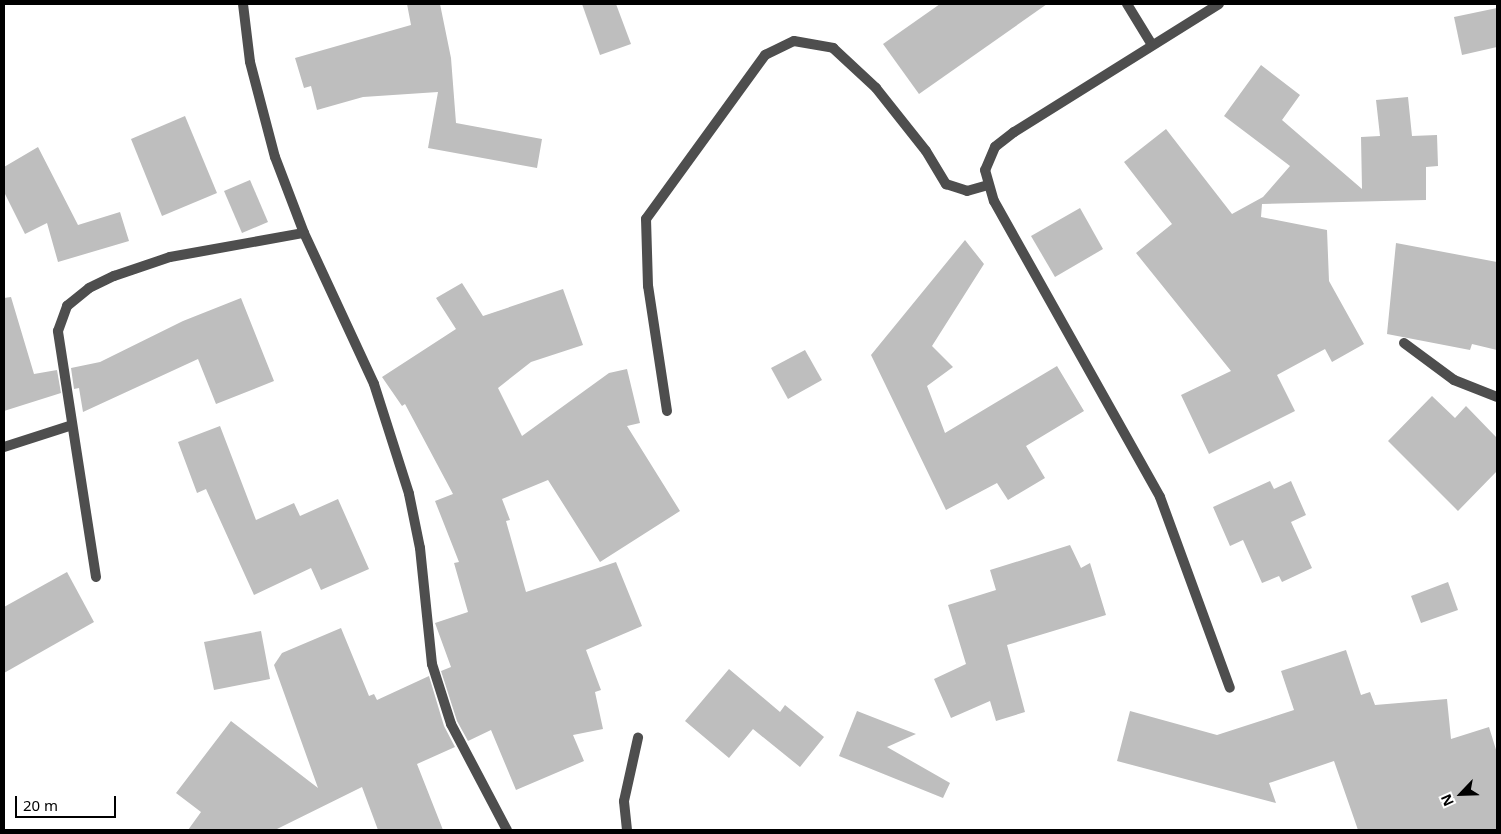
<!DOCTYPE html>
<style>
body{margin:0}
#map{position:relative;width:1501px;height:834px;overflow:hidden;background:#fff;font-family:"Noto Sans",sans-serif}
div>[style]{position:absolute}
.building>*{inset:0;background:#bebebe}
.minor>*{height:10px;margin:-5px;padding:0 5px;transform-origin:5px;border-radius:5px;background:#4e4e4e}
span{translate:-50% -50%;white-space:nowrap;text-align:center;line-height:1.15;-webkit-text-stroke:5px #fff;paint-order:stroke}
.frame{position:absolute;inset:0;border:5px solid #000;pointer-events:none}
.north{position:absolute;left:1436px;top:769px;width:50px;height:50px;-webkit-text-stroke:4px #fff;paint-order:stroke;rotate:246deg;font-size:14px;font-weight:700;line-height:20px;text-align:center;color:#000}
.north::after{content:'';display:block;margin:auto;width:18px;height:22px;background:#000;clip-path:polygon(50% 0,100% 100%,50% 72%,0 100%)}
.scale{position:absolute;left:15px;top:796px;width:101px;height:22px;box-sizing:border-box;border:2px solid #000;border-top:0;padding-left:6px;font-size:15px;line-height:18px;white-space:nowrap;color:#000;-webkit-text-stroke:4px #fff;paint-order:stroke}
</style>
<div id="map">
<div class="building">
<div style="clip-path:polygon(407px 4px,440px 4px,451px 58px,456px 123px,542px 139px,537px 168px,428px 148px,438px 92px,363px 97px,317px 110px,311px 86px,304px 88px,295px 58px,411px 25px)"></div>
<div style="clip-path:polygon(582px 4px,616px 4px,631px 44px,600px 55px)"></div>
<div style="clip-path:polygon(940px 4px,1047px 4px,919px 94px,883px 44px)"></div>
<div style="clip-path:polygon(1497px 8px,1497px 47px,1462px 55px,1454px 17px)"></div>
<div style="clip-path:polygon(1261px 65px,1300px 95px,1282px 120px,1362px 189px,1361px 137px,1380px 136px,1376px 100px,1408px 97px,1412px 136px,1437px 135px,1438px 166px,1426px 167px,1426px 200px,1262px 204px,1261px 217px,1327px 230px,1329px 281px,1364px 344px,1332px 362px,1325px 349px,1277px 375px,1295px 411px,1209px 454px,1181px 395px,1231px 371px,1136px 253px,1172px 224px,1124px 162px,1166px 129px,1232px 214px,1263px 197px,1290px 166px,1224px 116px)"></div>
<div style="clip-path:polygon(185px 116px,217px 193px,162px 216px,131px 139px)"></div>
<div style="clip-path:polygon(38px 147px,78px 225px,120px 212px,129px 241px,58px 262px,47px 223px,25px 234px,4px 192px,4px 167px)"></div>
<div style="clip-path:polygon(250px 180px,268px 222px,242px 233px,224px 191px)"></div>
<div style="clip-path:polygon(1080px 208px,1103px 249px,1055px 277px,1031px 236px)"></div>
<div style="clip-path:polygon(965px 240px,984px 264px,932px 346px,953px 367px,927px 386px,945px 433px,1057px 366px,1084px 411px,1026px 446px,1045px 478px,1008px 500px,997px 483px,946px 510px,871px 355px)"></div>
<div style="clip-path:polygon(1396px 243px,1497px 262px,1497px 350px,1472px 344px,1470px 350px,1387px 334px)"></div>
<div style="clip-path:polygon(462px 283px,483px 316px,563px 289px,583px 345px,531px 362px,498px 388px,522px 436px,609px 373px,627px 369px,640px 423px,627px 426px,680px 511px,600px 562px,548px 480px,502px 499px,510px 520px,506px 521px,526px 592px,616px 562px,642px 626px,586px 650px,601px 690px,595px 692px,603px 729px,573px 735px,584px 761px,516px 790px,491px 730px,468px 741px,457px 721px,441px 671px,451px 667px,435px 623px,468px 612px,454px 563px,459px 562px,435px 501px,453px 494px,405px 404px,402px 406px,382px 377px,456px 329px,436px 298px)"></div>
<div style="clip-path:polygon(11px 297px,34px 374px,57px 370px,61px 393px,4px 411px,4px 298px)"></div>
<div style="clip-path:polygon(241px 298px,274px 381px,216px 404px,198px 359px,83px 412px,79px 388px,74px 389px,71px 368px,100px 362px,183px 321px)"></div>
<div style="clip-path:polygon(805px 350px,822px 380px,788px 399px,771px 368px)"></div>
<div style="clip-path:polygon(1432px 396px,1455px 418px,1466px 406px,1497px 438px,1497px 471px,1458px 511px,1388px 441px)"></div>
<div style="clip-path:polygon(220px 426px,256px 520px,294px 503px,300px 516px,338px 499px,369px 569px,321px 590px,311px 568px,254px 595px,206px 489px,197px 493px,178px 442px)"></div>
<div style="clip-path:polygon(1270px 481px,1274px 489px,1291px 481px,1306px 515px,1291px 522px,1312px 568px,1282px 582px,1279px 576px,1262px 583px,1243px 540px,1230px 546px,1213px 507px)"></div>
<div style="clip-path:polygon(1070px 545px,1081px 568px,1090px 563px,1106px 615px,1007px 645px,1025px 712px,996px 721px,990px 701px,951px 718px,934px 679px,966px 664px,948px 605px,996px 590px,990px 570px)"></div>
<div style="clip-path:polygon(67px 572px,94px 622px,4px 673px,4px 607px)"></div>
<div style="clip-path:polygon(1448px 582px,1458px 610px,1421px 623px,1411px 596px)"></div>
<div style="clip-path:polygon(341px 628px,369px 696px,374px 694px,377px 700px,429px 676px,444px 726px,455px 747px,417px 764px,443px 830px,378px 830px,362px 787px,275px 830px,188px 830px,201px 812px,176px 793px,231px 721px,318px 788px,274px 665px,282px 653px)"></div>
<div style="clip-path:polygon(261px 631px,270px 679px,214px 690px,204px 642px)"></div>
<div style="clip-path:polygon(1346px 650px,1361px 695px,1370px 692px,1375px 705px,1447px 699px,1451px 739px,1489px 727px,1497px 753px,1497px 830px,1358px 830px,1334px 761px,1269px 783px,1276px 803px,1117px 761px,1130px 711px,1217px 735px,1294px 710px,1281px 671px)"></div>
<div style="clip-path:polygon(729px 669px,780px 712px,785px 705px,824px 737px,800px 767px,753px 729px,729px 758px,685px 721px)"></div>
<div style="clip-path:polygon(857px 711px,916px 734px,887px 747px,950px 783px,943px 798px,839px 756px)"></div>
</div>
<div class="minor">
<div style="left:243px;top:4px;width:58px;rotate:83.1deg"></div>
<div style="left:250px;top:62px;width:98px;rotate:75.3deg"></div>
<div style="left:275px;top:157px;width:81px;rotate:69.1deg"></div>
<div style="left:304px;top:233px;width:166px;rotate:65.1deg"></div>
<div style="left:374px;top:384px;width:115px;rotate:72.3deg"></div>
<div style="left:409px;top:494px;width:55px;rotate:78.5deg"></div>
<div style="left:420px;top:548px;width:117px;rotate:84.1deg"></div>
<div style="left:432px;top:664px;width:63px;rotate:72.4deg"></div>
<div style="left:451px;top:724px;width:120px;rotate:62.2deg"></div>
<div style="left:1127px;top:4px;width:48px;rotate:58.6deg"></div>
<div style="left:1219px;top:4px;width:242px;rotate:148deg"></div>
<div style="left:1014px;top:132px;width:24px;rotate:142deg"></div>
<div style="left:995px;top:147px;width:25px;rotate:113deg"></div>
<div style="left:985px;top:170px;width:32px;rotate:74deg"></div>
<div style="left:994px;top:201px;width:339px;rotate:60.7deg"></div>
<div style="left:1160px;top:497px;width:203px;rotate:69.9deg"></div>
<div style="left:1404px;top:343px;width:62px;rotate:36.5deg"></div>
<div style="left:1454px;top:380px;width:46px;rotate:21.6deg"></div>
<div style="left:667px;top:411px;width:126px;rotate:-98.6deg"></div>
<div style="left:648px;top:286px;width:67px;rotate:-91.7deg"></div>
<div style="left:646px;top:219px;width:203px;rotate:-54deg"></div>
<div style="left:765px;top:55px;width:32px;rotate:-26deg"></div>
<div style="left:794px;top:41px;width:40px;rotate:10deg"></div>
<div style="left:833px;top:48px;width:59px;rotate:42.9deg"></div>
<div style="left:876px;top:88px;width:80px;rotate:51.6deg"></div>
<div style="left:926px;top:151px;width:39px;rotate:59deg"></div>
<div style="left:946px;top:184px;width:22px;rotate:18deg"></div>
<div style="left:967px;top:191px;width:22px;rotate:-16deg"></div>
<div style="left:4px;top:447px;width:71px;rotate:-17.9deg"></div>
<div style="left:96px;top:577px;width:249px;rotate:-98.8deg"></div>
<div style="left:58px;top:331px;width:27px;rotate:-70deg"></div>
<div style="left:67px;top:306px;width:28px;rotate:-39deg"></div>
<div style="left:89px;top:288px;width:28px;rotate:-26deg"></div>
<div style="left:114px;top:276px;width:59px;rotate:-18.7deg"></div>
<div style="left:170px;top:257px;width:136px;rotate:-10.2deg"></div>
<div style="left:627px;top:830px;width:29px;rotate:-96deg"></div>
<div style="left:624px;top:801px;width:65px;rotate:-77.5deg"></div>
</div>
<div class="frame"></div>
<div class="north">N</div>
<div class="scale">20 m</div>
</div>
